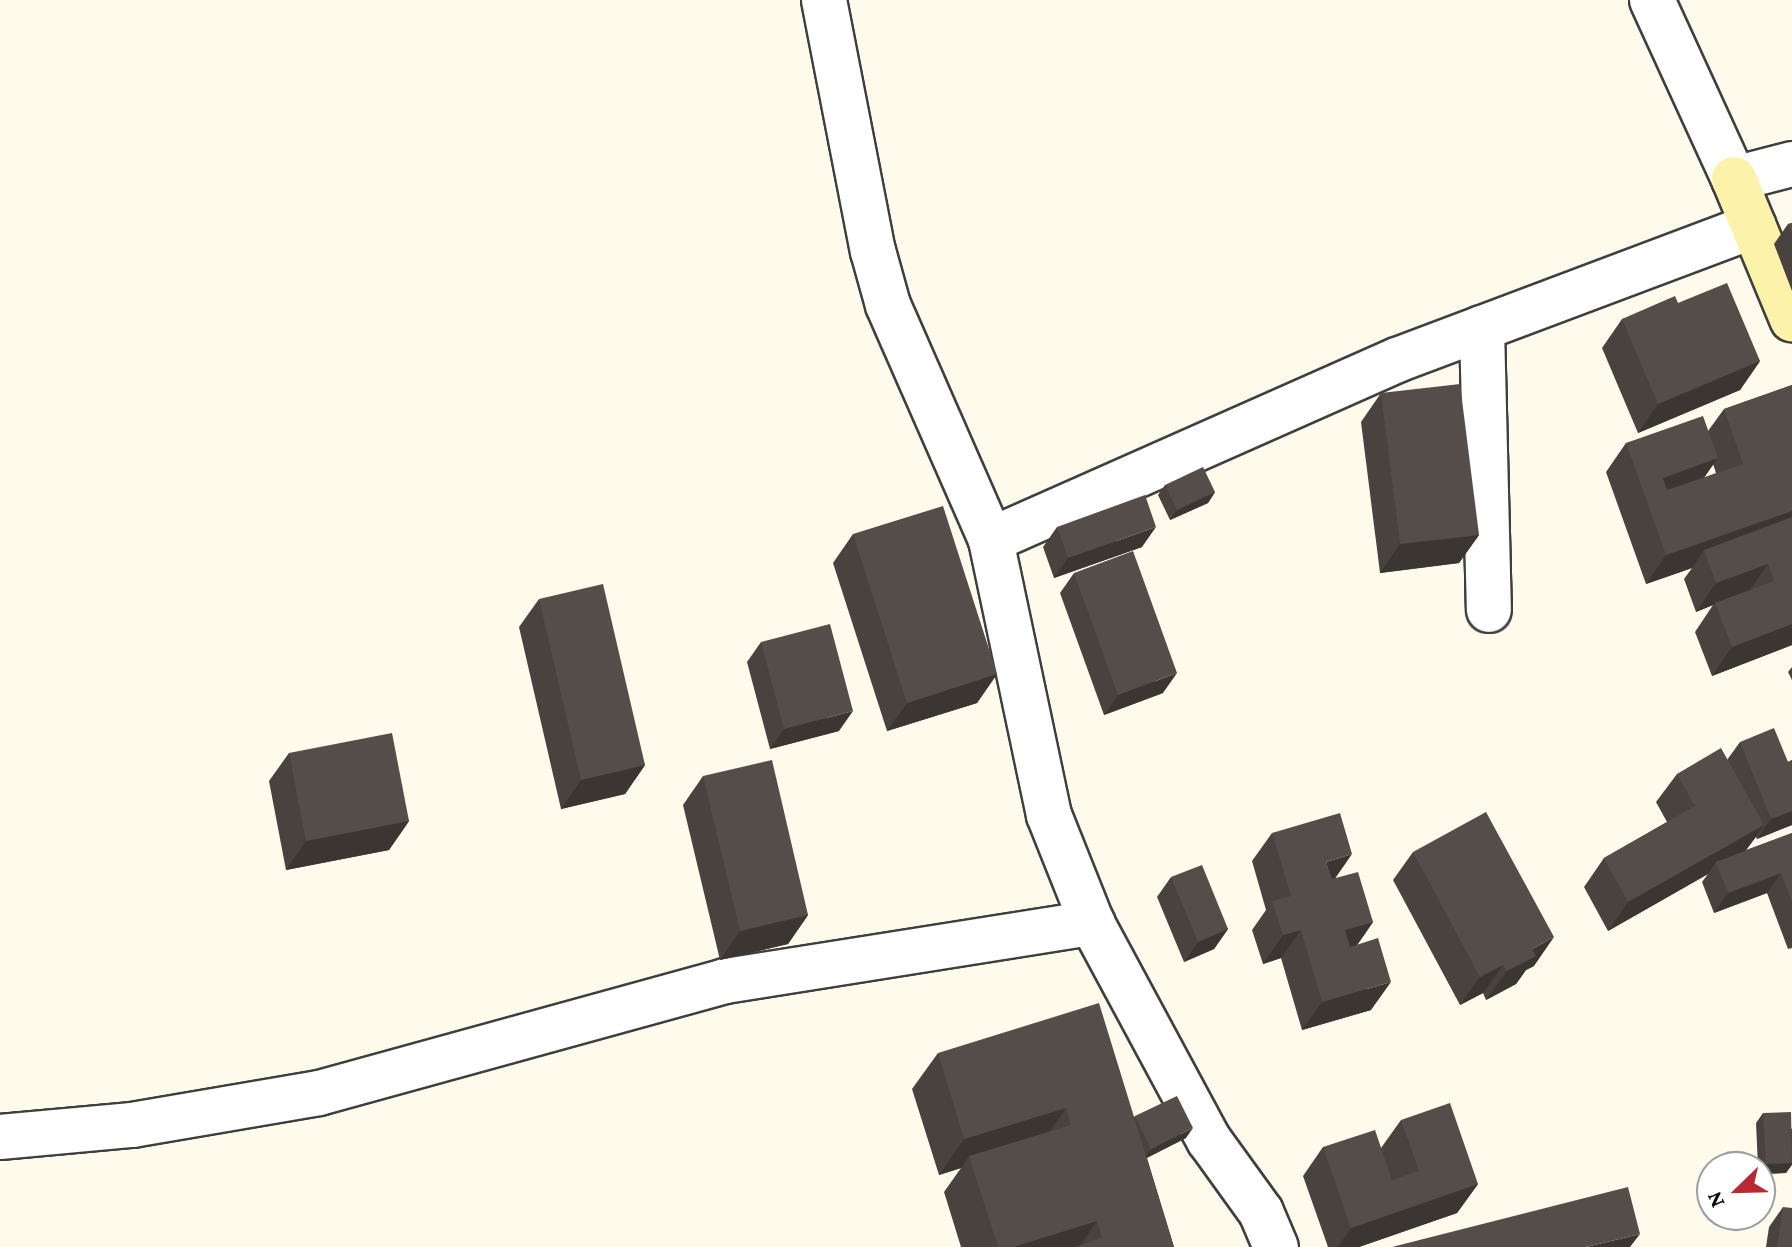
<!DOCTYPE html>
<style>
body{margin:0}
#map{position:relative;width:1792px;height:1247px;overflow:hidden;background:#fefbec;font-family:"Crimson Pro",serif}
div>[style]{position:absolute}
.roads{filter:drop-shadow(2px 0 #3f3f3f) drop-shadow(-2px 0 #3f3f3f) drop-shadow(0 2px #3f3f3f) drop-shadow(0 -2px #3f3f3f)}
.street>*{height:44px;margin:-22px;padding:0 22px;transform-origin:22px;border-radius:22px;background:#fff}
.secondary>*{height:44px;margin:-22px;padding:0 22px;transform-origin:22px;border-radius:22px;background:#fdf2a9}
.wall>*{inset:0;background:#49423f}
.shaded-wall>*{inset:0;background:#3c3633}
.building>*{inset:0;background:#554d49}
span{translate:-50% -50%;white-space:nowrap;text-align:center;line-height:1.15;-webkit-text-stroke:8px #fff;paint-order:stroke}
.north{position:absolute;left:1696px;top:1151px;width:80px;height:80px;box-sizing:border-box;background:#fff;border:2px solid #9e9e9e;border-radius:50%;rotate:247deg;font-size:22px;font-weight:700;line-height:32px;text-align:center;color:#0c0c0c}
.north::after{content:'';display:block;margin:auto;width:28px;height:36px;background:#b82932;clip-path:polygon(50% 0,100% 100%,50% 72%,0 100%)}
</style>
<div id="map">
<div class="roads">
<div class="street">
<div style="left:824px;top:0;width:256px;rotate:79deg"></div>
<div style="left:873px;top:251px;width:56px;rotate:74.5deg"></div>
<div style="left:888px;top:305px;width:257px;rotate:66.3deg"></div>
<div style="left:991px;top:540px;width:281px;rotate:78.1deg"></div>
<div style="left:1049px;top:815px;width:116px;rotate:68.3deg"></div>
<div style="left:1092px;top:923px;width:247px;rotate:61.7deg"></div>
<div style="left:1209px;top:1140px;width:89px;rotate:54.2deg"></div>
<div style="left:1261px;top:1212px;width:38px;rotate:67deg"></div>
<div style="left:1652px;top:0;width:197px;rotate:65.4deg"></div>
<div style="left:1734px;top:179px;width:60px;rotate:-14.5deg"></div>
<div style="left:1482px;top:328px;width:282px;rotate:88.6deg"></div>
<div style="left:991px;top:540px;width:444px;rotate:-23.9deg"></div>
<div style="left:1397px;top:360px;width:381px;rotate:-20.6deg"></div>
<div style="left:0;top:1137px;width:133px;rotate:-5.2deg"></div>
<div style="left:132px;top:1125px;width:190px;rotate:-9.7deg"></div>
<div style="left:319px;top:1093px;width:421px;rotate:-15.4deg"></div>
<div style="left:725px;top:981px;width:372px;rotate:-9deg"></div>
</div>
<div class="secondary">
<div style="left:1734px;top:179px;width:152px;rotate:67.5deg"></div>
</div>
</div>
<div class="wall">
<div style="clip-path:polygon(1792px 223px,1792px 291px,1774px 244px,1788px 224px)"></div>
<div style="clip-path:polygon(1678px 303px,1760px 361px,1740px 390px,1638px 433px,1602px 348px,1622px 319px)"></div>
<div style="clip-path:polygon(evenodd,1792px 385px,1792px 645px,1712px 676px,1695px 632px,1713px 605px,1696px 612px,1684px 579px,1692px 568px,1646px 584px,1606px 472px,1626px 443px,1708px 431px,1724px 409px,1792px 385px,1713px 464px,1716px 473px,1704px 478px,1713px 464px)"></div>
<div style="clip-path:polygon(1381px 393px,1479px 535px,1459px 563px,1380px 573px,1361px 422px)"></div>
<div style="clip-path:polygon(1165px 485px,1215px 492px,1208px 503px,1170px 520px,1158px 495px)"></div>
<div style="clip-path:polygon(1057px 527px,1142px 547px,1054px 578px,1043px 547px)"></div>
<div style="clip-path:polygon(853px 534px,997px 674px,977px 703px,887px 731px,833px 563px)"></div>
<div style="clip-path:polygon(1074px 573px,1163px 693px,1104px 715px,1060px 593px)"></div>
<div style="clip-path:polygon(539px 599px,645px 765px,625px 794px,561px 809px,519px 627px)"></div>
<div style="clip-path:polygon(761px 642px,839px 731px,770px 749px,747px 662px)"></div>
<div style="clip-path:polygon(1792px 667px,1792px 680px,1788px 672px)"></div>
<div style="clip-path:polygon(1740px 742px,1788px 762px,1792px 760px,1792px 825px,1757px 839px,1756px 837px,1746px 850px,1792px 833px,1792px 948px,1788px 949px,1767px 893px,1714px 913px,1702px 882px,1708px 874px,1608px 931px,1584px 887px,1604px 858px,1667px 822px,1656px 802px,1677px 774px,1727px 760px)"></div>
<div style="clip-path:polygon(289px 753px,409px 821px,389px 850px,286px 870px,269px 781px)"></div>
<div style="clip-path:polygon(703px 776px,808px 915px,788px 944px,720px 960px,683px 805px)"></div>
<div style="clip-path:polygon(1272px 833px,1336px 878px,1373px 922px,1357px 945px,1371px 1010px,1302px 1030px,1281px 958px,1263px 964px,1252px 930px,1266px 910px,1252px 861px)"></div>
<div style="clip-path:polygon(1413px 852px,1534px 966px,1526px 970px,1516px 984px,1486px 1000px,1483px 993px,1460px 1005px,1393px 880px)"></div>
<div style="clip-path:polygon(1171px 877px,1228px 929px,1214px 949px,1184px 962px,1157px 897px)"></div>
<div style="clip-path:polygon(938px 1053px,1134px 1117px,1135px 1116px,1186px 1138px,1147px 1158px,1174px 1247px,961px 1247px,944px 1192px,961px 1168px,939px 1175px,912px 1089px)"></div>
<div style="clip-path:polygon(1763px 1113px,1792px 1129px,1792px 1165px,1786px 1173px,1760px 1174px,1760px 1167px,1758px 1167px,1756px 1123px)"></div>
<div style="clip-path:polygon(1401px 1120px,1478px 1184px,1457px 1213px,1359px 1247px,1328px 1247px,1303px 1176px,1323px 1147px,1381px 1148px)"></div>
<div style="clip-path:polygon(1783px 1207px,1792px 1247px,1766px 1247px,1769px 1227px)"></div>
</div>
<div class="shaded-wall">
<div style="clip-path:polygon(1760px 361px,1740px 390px,1638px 433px,1658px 404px)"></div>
<div style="clip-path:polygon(1718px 458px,1698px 486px,1648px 504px,1663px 478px)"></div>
<div style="clip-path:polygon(1215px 492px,1208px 503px,1170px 520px,1177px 510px)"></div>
<div style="clip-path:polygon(1792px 511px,1792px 532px,1704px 550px,1692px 568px,1646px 584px,1666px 555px)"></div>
<div style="clip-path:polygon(1156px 527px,1142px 547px,1054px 578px,1068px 558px)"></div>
<div style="clip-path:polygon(1479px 535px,1459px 563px,1380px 573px,1400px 544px)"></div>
<div style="clip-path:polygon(1768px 564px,1748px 592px,1715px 603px,1713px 605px,1696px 612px,1716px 583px)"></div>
<div style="clip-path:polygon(1792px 624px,1792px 645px,1712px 676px,1732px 647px)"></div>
<div style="clip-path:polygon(1177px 673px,1163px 693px,1104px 715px,1118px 695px)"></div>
<div style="clip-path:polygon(997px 674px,977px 703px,887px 731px,907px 703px)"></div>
<div style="clip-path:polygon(853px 711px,839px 731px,770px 749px,784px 729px)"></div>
<div style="clip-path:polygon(645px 765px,625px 794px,561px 809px,581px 780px)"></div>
<div style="clip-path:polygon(1792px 811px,1792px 825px,1757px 839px,1771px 819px)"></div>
<div style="clip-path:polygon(409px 821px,389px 850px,286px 870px,306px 841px)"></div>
<div style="clip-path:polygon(1764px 825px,1744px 853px,1716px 862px,1708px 874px,1608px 931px,1628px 902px)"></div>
<div style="clip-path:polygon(1352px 854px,1332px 883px,1326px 862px)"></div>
<div style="clip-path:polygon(1781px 873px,1767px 893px,1714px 913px,1728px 893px)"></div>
<div style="clip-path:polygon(808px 915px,788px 944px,720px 960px,740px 931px)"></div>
<div style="clip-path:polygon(1373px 922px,1353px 951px,1325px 959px,1345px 930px)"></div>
<div style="clip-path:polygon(1228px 929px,1214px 949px,1184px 962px,1198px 942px)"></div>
<div style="clip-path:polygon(1301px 930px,1281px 958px,1263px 964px,1283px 935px)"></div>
<div style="clip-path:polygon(1554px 937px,1534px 966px,1526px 970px,1516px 984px,1486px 1000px,1507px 971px,1532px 949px)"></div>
<div style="clip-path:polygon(1503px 965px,1483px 993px,1460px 1005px,1480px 977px)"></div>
<div style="clip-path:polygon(1391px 982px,1371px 1010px,1302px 1030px,1322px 1002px)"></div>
<div style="clip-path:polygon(1066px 1108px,1041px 1144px,969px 1156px,961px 1168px,939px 1175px,964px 1139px)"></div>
<div style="clip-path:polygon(1193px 1128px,1186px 1138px,1144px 1159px,1151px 1149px)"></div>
<div style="clip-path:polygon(1792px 1163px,1786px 1173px,1760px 1174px,1760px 1172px,1766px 1164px)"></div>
<div style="clip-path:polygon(1478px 1184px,1457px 1213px,1359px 1247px,1338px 1247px,1351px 1228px)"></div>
<div style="clip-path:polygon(1097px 1221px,1079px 1247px,1013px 1247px)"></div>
<div style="clip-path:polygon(1640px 1234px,1630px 1247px,1586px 1247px)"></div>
</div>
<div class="building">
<div style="clip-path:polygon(1792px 223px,1792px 234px,1788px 224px)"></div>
<div style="clip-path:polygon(1727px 283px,1760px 361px,1658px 404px,1622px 319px,1675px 296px,1678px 303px)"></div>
<div style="clip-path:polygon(1460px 384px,1479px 535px,1400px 544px,1381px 393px)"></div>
<div style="clip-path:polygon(1792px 385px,1792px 511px,1666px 555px,1626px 443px,1703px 416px,1718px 458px,1663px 478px,1667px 490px,1743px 464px,1724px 409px)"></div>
<div style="clip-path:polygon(1203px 467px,1215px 492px,1177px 510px,1165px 485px)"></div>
<div style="clip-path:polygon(1145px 495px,1156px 527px,1068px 558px,1057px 527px)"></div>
<div style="clip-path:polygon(943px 506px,997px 674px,907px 703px,853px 534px)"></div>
<div style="clip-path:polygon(1792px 517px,1792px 624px,1732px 647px,1715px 603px,1774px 581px,1768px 564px,1716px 583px,1704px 550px)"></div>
<div style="clip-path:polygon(1133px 551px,1177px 673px,1118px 695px,1074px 573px)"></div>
<div style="clip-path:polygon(603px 584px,645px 765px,581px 780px,539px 599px)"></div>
<div style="clip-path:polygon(830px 624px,853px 711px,784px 729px,761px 642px)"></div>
<div style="clip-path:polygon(1774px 728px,1788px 762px,1792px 760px,1792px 811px,1771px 819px,1740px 742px)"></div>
<div style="clip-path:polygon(392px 733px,409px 821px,306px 841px,289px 753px)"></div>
<div style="clip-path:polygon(1721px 748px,1764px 825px,1628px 902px,1604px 858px,1695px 806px,1677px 774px)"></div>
<div style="clip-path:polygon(772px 760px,808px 915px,740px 931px,703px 776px)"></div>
<div style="clip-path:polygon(1486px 812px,1554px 937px,1532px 949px,1536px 956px,1507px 971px,1503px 965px,1480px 977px,1413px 852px)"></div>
<div style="clip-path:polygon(1340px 813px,1352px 854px,1326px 862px,1332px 879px,1358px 872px,1373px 922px,1345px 930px,1350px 947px,1378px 938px,1391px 982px,1322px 1002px,1301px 930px,1283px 935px,1272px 901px,1291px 896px,1272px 833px)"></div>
<div style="clip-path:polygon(1792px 833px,1792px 902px,1781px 873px,1728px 893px,1716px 862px)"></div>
<div style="clip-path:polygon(1202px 865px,1228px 929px,1198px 942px,1171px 877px)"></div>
<div style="clip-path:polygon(1099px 1003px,1174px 1247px,1075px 1247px,1102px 1238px,1097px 1221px,1013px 1247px,998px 1247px,969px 1156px,1071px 1125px,1066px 1108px,964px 1139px,938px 1053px)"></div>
<div style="clip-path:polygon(1177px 1096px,1193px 1128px,1151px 1149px,1135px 1116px)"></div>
<div style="clip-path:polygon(1450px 1103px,1478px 1184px,1351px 1228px,1323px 1147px,1375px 1130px,1392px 1180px,1419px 1171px,1401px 1120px)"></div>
<div style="clip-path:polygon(1791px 1112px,1792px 1163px,1766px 1164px,1763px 1113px)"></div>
<div style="clip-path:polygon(1628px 1187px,1640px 1234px,1586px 1247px,1392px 1247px)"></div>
<div style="clip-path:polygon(1783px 1207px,1792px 1208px,1792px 1247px,1777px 1247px)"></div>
</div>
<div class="north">N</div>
</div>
